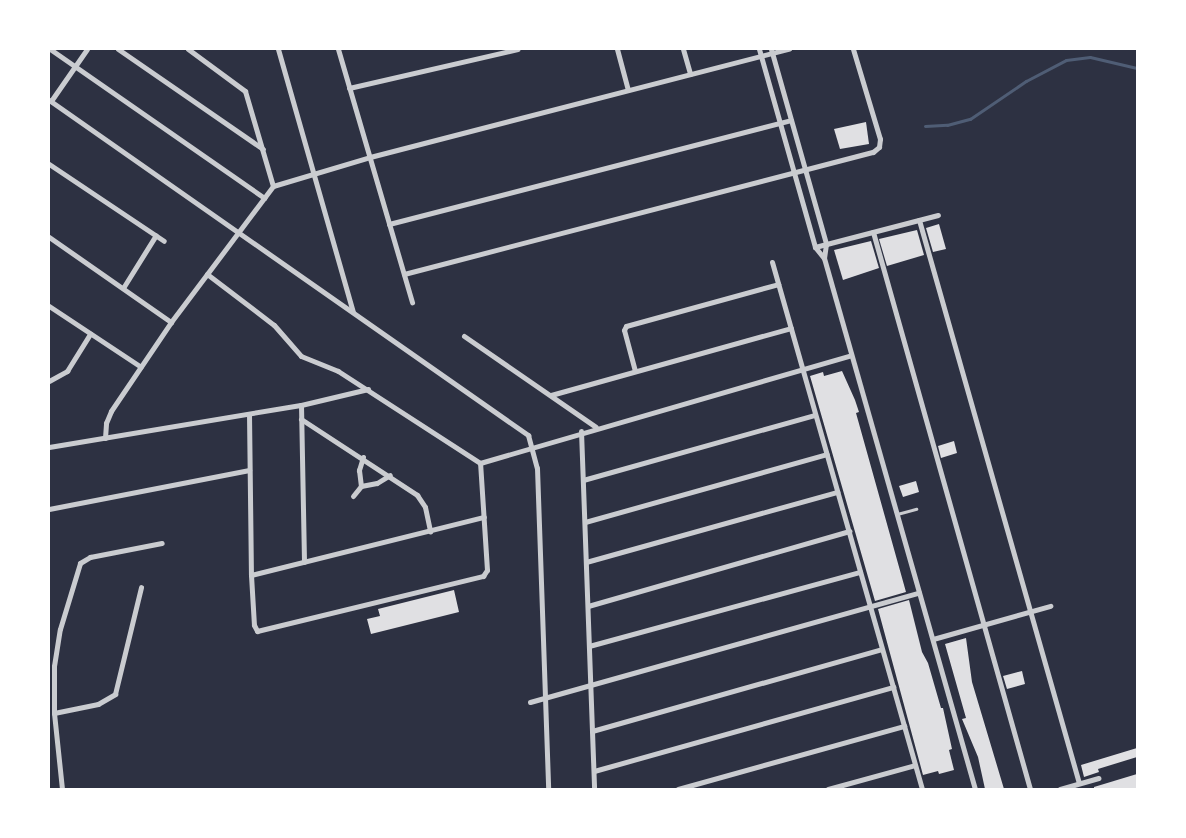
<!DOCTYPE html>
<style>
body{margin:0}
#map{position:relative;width:1186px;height:838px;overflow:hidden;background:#2d3142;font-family:"PT Sans Narrow",sans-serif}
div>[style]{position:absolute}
.stream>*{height:3px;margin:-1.5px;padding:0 1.5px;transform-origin:1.5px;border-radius:1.5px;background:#4f5d75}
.building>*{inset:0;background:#e0e0e3}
.service>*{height:3px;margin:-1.5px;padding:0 1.5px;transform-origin:1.5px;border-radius:1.5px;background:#caccd0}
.minor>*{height:5px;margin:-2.5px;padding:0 2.5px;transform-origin:2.5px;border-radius:2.5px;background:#caccd0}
span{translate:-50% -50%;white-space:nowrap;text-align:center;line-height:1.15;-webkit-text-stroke:5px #fff;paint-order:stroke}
.frame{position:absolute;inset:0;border:50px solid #fff;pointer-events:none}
</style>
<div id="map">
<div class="stream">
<div style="left:925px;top:126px;width:22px;rotate:-3deg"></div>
<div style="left:947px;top:125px;width:24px;rotate:-15deg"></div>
<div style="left:970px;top:119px;width:68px;rotate:-34.2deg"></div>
<div style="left:1026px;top:81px;width:45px;rotate:-27.7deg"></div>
<div style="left:1066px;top:60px;width:24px;rotate:-7deg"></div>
<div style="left:1090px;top:57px;width:48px;rotate:13.2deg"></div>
</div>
<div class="building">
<div style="clip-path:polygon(866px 122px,869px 144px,840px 149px,834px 129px)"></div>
<div style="clip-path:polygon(939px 224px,946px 249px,933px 252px,926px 228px)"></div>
<div style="clip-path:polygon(917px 230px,924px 255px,887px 266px,879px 239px)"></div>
<div style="clip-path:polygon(871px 241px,879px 268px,843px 280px,834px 250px)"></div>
<div style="clip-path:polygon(842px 371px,855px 400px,859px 412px,856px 413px,906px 592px,875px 601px,810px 376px,823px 372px,824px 376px)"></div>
<div style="clip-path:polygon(954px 441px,957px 453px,941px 458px,938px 446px)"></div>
<div style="clip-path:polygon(916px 481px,919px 492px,903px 497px,899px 486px)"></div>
<div style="clip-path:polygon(454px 590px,459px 612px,371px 634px,367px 619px,380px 616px,378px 609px)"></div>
<div style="clip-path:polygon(909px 600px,922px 652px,928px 663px,941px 708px,943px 708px,952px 749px,949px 750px,954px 770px,939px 774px,938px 771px,923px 775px,878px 609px)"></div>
<div style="clip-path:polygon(966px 638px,972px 682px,1004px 789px,985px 789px,978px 757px,962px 719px,966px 718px,945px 644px)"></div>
<div style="clip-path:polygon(1022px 671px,1025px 684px,1007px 689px,1003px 676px)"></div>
<div style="clip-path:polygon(1137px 748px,1137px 757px,1098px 769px,1099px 772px,1084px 777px,1081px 765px)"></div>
<div style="clip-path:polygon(1137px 774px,1137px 789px,1094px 789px,1094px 787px)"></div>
</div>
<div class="service">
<div style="left:897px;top:514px;width:20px;rotate:-15deg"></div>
</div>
<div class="minor">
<div style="left:50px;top:49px;width:261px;rotate:34.8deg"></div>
<div style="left:118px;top:49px;width:176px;rotate:34.6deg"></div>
<div style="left:188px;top:49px;width:71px;rotate:36.4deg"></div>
<div style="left:245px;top:91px;width:99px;rotate:73.6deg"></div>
<div style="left:278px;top:49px;width:273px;rotate:74.1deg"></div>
<div style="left:338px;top:49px;width:264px;rotate:73.7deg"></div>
<div style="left:617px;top:49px;width:42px;rotate:75deg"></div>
<div style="left:683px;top:49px;width:26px;rotate:74deg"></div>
<div style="left:759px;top:49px;width:206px;rotate:74.2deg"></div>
<div style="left:815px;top:247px;width:14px;rotate:51deg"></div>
<div style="left:824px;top:258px;width:552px;rotate:74.13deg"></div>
<div style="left:771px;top:49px;width:203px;rotate:74.2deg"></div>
<div style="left:826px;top:244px;width:14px;rotate:98deg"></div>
<div style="left:349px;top:88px;width:173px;rotate:-13deg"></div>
<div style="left:49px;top:100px;width:585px;rotate:34.97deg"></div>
<div style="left:528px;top:435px;width:34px;rotate:75deg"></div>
<div style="left:537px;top:468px;width:321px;rotate:88deg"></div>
<div style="left:51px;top:101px;width:63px;rotate:-55.3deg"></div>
<div style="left:49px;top:164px;width:138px;rotate:33.8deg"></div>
<div style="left:273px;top:186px;width:101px;rotate:-16.6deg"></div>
<div style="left:370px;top:157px;width:433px;rotate:-14.5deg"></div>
<div style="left:919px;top:220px;width:585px;rotate:74.14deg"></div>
<div style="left:389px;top:224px;width:415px;rotate:-14.5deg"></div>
<div style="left:873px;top:232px;width:579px;rotate:74.26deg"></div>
<div style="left:49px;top:237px;width:149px;rotate:34.9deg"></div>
<div style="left:815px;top:247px;width:127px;rotate:-14.6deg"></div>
<div style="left:772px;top:262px;width:548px;rotate:74.11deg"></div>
<div style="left:207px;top:274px;width:84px;rotate:37.3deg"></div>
<div style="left:274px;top:325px;width:41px;rotate:48.9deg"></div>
<div style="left:301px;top:356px;width:40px;rotate:22deg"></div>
<div style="left:338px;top:371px;width:169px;rotate:32.9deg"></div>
<div style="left:404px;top:274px;width:485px;rotate:-14.6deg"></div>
<div style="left:873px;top:152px;width:8px;rotate:-40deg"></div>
<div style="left:879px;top:147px;width:8px;rotate:-83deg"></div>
<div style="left:880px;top:139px;width:94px;rotate:-106.7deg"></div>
<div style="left:123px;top:288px;width:62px;rotate:-58.1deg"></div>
<div style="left:49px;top:306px;width:110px;rotate:33.5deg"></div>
<div style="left:464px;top:336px;width:160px;rotate:34.6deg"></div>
<div style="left:635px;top:371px;width:42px;rotate:-105deg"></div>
<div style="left:624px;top:330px;width:4px;rotate:-63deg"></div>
<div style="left:626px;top:326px;width:158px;rotate:-15.4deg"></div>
<div style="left:49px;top:381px;width:21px;rotate:-29deg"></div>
<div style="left:67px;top:371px;width:44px;rotate:-58.1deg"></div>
<div style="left:551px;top:395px;width:249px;rotate:-15.6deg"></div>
<div style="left:301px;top:405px;width:157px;rotate:88.9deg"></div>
<div style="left:249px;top:414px;width:161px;rotate:89.3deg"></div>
<div style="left:251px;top:575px;width:50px;rotate:86.6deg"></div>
<div style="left:254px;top:625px;width:7px;rotate:63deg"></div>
<div style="left:257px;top:631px;width:233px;rotate:-13.7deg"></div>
<div style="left:483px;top:576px;width:7px;rotate:-56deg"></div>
<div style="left:487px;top:570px;width:107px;rotate:-93.7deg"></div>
<div style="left:301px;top:419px;width:139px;rotate:33.2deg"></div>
<div style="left:417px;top:495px;width:14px;rotate:56deg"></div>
<div style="left:425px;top:507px;width:25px;rotate:78deg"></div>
<div style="left:581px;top:431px;width:358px;rotate:87.9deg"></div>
<div style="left:105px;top:438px;width:15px;rotate:-86deg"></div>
<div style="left:106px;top:423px;width:13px;rotate:-67deg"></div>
<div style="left:111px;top:411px;width:107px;rotate:-56deg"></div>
<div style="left:171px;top:322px;width:170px;rotate:-53.1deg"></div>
<div style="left:49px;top:447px;width:255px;rotate:-9.5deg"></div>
<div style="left:301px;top:405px;width:69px;rotate:-13.4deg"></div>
<div style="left:363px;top:457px;width:14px;rotate:107deg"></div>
<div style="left:359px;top:470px;width:16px;rotate:83deg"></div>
<div style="left:361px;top:486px;width:16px;rotate:-11deg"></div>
<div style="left:377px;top:483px;width:15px;rotate:-32deg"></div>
<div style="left:480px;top:463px;width:386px;rotate:-16.2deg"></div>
<div style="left:583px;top:480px;width:241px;rotate:-15.7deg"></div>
<div style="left:353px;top:496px;width:13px;rotate:-51deg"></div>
<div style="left:49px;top:509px;width:204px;rotate:-11deg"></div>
<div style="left:585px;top:522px;width:251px;rotate:-15.7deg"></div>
<div style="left:586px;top:562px;width:261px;rotate:-15.6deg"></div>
<div style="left:251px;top:575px;width:240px;rotate:-14deg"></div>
<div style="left:588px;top:606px;width:272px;rotate:-16deg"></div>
<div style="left:933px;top:639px;width:122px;rotate:-15.8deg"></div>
<div style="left:589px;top:646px;width:281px;rotate:-15.3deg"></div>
<div style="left:530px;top:702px;width:404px;rotate:-15.7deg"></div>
<div style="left:54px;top:713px;width:45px;rotate:-11.6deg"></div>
<div style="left:98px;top:704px;width:20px;rotate:-30deg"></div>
<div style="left:115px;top:694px;width:110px;rotate:-76.3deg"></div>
<div style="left:592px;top:731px;width:301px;rotate:-15.8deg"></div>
<div style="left:594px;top:771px;width:311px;rotate:-15.7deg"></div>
<div style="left:62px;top:789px;width:76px;rotate:-96deg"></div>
<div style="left:54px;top:713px;width:47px;rotate:-90deg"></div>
<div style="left:54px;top:666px;width:37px;rotate:-81deg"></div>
<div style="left:60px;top:629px;width:69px;rotate:-73.1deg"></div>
<div style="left:80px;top:563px;width:12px;rotate:-31deg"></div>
<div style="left:90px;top:557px;width:73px;rotate:-11deg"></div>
<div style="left:678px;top:789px;width:235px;rotate:-15.6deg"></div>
<div style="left:828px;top:789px;width:90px;rotate:-15.4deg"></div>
<div style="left:1060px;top:789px;width:40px;rotate:-16deg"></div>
</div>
<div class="frame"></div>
</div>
